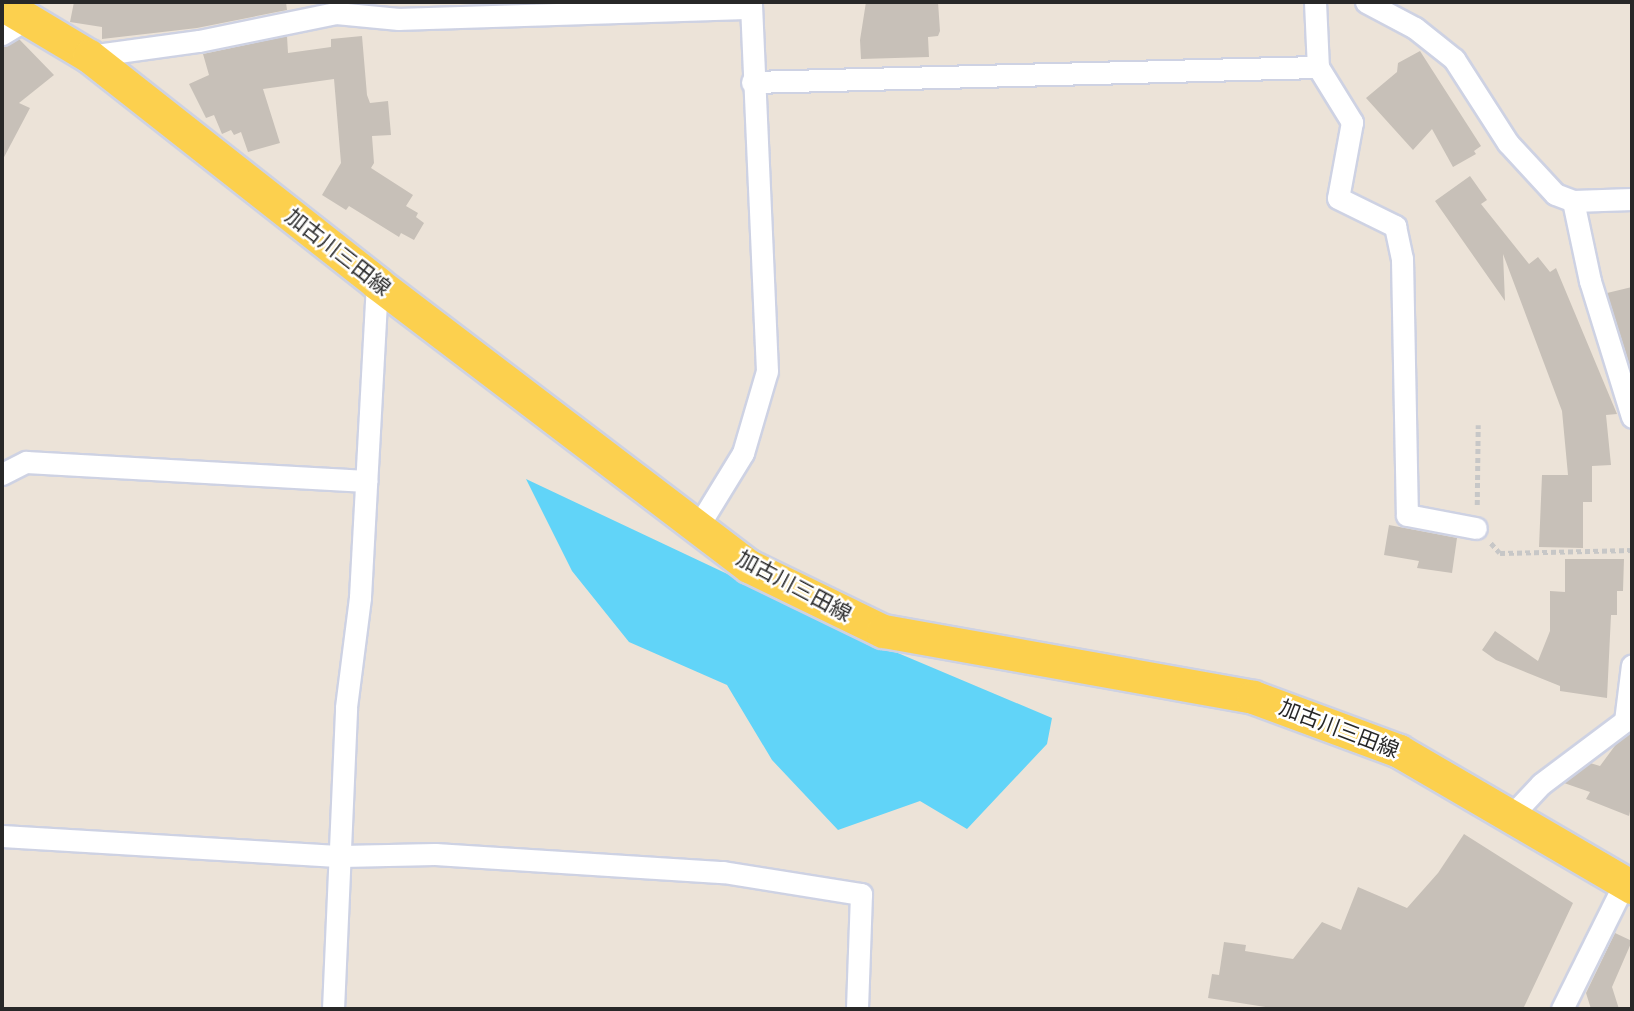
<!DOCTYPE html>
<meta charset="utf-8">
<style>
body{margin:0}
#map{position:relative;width:1634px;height:1011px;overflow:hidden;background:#ece3d8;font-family:"Roboto Condensed","Noto Sans JP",sans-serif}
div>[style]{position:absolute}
.water>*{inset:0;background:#61d4f8}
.building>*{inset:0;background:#c7c0b8}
.path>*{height:4.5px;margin-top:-2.25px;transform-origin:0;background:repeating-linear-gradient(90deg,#c7c7c7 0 5px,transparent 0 8.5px)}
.roads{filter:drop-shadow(2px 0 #ced2e3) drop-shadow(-2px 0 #ced2e3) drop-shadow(0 2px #ced2e3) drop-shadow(0 -2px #ced2e3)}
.minor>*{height:21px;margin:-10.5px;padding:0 10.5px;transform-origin:10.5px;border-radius:10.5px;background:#fff}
.primary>*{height:33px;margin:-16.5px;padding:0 16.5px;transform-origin:16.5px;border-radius:16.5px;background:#fcd04e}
span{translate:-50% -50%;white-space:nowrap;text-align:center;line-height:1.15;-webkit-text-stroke:5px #fff;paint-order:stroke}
.street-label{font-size:21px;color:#282828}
.frame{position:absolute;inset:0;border:4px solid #282828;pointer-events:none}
</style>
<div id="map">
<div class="water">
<div style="clip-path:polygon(526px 479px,867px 640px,1052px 718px,1047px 744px,967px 829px,920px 801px,838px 830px,772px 760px,727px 685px,629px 642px,572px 571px)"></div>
</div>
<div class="building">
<div style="clip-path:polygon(74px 2px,286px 2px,287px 10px,197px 28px,102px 39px,102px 27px,70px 22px)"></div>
<div style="clip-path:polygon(866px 2px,938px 2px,940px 31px,938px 36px,928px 37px,929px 57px,861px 59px,860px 40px)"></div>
<div style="clip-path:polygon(287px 36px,288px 53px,331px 47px,331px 39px,362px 36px,367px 95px,370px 103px,388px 101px,391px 135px,372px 136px,374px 163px,371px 168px,413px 195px,406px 206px,418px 213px,416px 217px,424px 223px,414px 240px,401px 233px,399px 237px,349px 206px,346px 210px,322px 195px,341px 163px,334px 79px,263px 89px,280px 143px,248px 152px,241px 132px,234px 135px,231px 130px,222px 134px,214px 115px,206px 118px,189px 84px,209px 75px,203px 54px)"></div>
<div style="clip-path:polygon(19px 39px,54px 75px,19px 103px,30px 108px,2px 161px,2px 47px)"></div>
<div style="clip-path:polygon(1420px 51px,1481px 146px,1474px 151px,1476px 154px,1453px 167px,1432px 129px,1413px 150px,1366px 98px,1397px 72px,1398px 63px)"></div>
<div style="clip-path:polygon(1470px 176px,1487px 200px,1481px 204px,1529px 264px,1538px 257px,1550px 272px,1556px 268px,1617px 414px,1606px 415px,1611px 465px,1592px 466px,1592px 502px,1583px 502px,1583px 548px,1539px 547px,1542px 475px,1568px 475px,1562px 411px,1503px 254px,1505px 301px,1435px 201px)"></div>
<div style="clip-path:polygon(1632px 287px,1632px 373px,1607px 293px)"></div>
<div style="clip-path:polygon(1389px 525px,1457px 538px,1452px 573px,1417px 568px,1419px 561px,1384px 555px)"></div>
<div style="clip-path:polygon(1565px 559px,1624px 559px,1623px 591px,1617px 591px,1617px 615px,1611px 615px,1607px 698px,1560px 691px,1560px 686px,1496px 660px,1482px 650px,1495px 631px,1538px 661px,1550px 631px,1550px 591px,1565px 592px)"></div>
<div style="clip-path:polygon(1632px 732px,1632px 803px,1629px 816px,1586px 799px,1590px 792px,1564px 783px,1590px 763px,1600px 766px,1617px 743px)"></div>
<div style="clip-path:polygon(1464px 834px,1573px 903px,1523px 1009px,1278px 1009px,1208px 998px,1212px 974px,1219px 975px,1224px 942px,1246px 945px,1245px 951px,1293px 959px,1322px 922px,1341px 930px,1358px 887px,1407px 908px,1438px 873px)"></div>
<div style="clip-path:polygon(1615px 933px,1632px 941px,1612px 987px,1619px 1009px,1591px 1009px,1586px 993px)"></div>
</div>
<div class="path">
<div style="left:1477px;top:505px;width:80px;rotate:-89.3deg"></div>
<div style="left:1491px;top:543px;width:13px;rotate:48deg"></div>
<div style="left:1500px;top:553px;width:132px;rotate:-1.3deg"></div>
</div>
<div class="roads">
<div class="minor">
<div style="left:1315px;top:2px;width:65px;rotate:87.4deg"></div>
<div style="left:1318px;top:67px;width:65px;rotate:58.3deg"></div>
<div style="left:1352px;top:122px;width:77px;rotate:100.4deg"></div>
<div style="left:1338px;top:198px;width:64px;rotate:26.2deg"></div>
<div style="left:1395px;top:226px;width:34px;rotate:78deg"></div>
<div style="left:1402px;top:259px;width:256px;rotate:88.9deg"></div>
<div style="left:1407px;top:515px;width:70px;rotate:10.7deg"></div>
<div style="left:1366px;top:2px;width:55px;rotate:28deg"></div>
<div style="left:1415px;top:28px;width:50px;rotate:38.5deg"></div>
<div style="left:1454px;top:59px;width:100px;rotate:57.3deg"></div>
<div style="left:1508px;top:143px;width:69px;rotate:47.3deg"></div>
<div style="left:1555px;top:194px;width:19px;rotate:21deg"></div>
<div style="left:1573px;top:201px;width:59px;rotate:-1.9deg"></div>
<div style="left:2px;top:34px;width:27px;rotate:-31deg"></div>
<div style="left:89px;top:56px;width:111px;rotate:-7.8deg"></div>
<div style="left:199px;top:41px;width:140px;rotate:-11.6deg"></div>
<div style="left:336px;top:13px;width:63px;rotate:5.4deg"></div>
<div style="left:399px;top:19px;width:352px;rotate:-1.8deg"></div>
<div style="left:752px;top:82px;width:566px;rotate:-1.52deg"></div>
<div style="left:1573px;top:201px;width:82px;rotate:78deg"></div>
<div style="left:1590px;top:281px;width:142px;rotate:72.8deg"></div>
<div style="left:2px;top:474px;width:27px;rotate:-27deg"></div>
<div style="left:26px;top:462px;width:341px;rotate:3.2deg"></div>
<div style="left:697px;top:528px;width:88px;rotate:-58.5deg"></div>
<div style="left:743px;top:453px;width:85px;rotate:-73.7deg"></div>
<div style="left:767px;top:371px;width:369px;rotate:-92.5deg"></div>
<div style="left:1512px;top:815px;width:42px;rotate:-46.9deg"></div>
<div style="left:1541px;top:784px;width:105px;rotate:-36.9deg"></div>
<div style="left:1625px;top:721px;width:56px;rotate:-82.9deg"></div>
<div style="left:2px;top:836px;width:340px;rotate:3.4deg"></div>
<div style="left:341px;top:856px;width:94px;rotate:-1.2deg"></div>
<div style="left:435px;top:854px;width:289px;rotate:3.6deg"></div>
<div style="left:723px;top:872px;width:140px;rotate:9.1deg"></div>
<div style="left:861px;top:894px;width:115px;rotate:92deg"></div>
<div style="left:333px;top:1009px;width:302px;rotate:-87.5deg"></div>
<div style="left:346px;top:707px;width:111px;rotate:-82.7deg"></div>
<div style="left:360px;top:597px;width:314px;rotate:-86.9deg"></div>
<div style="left:1562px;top:1009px;width:142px;rotate:-63.6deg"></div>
</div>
<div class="primary">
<div style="left:2px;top:4px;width:101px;rotate:30.9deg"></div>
<div style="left:89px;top:56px;width:367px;rotate:38.2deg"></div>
<div style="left:377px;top:283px;width:467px;rotate:37.3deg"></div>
<div style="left:749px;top:566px;width:149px;rotate:25.9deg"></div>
<div style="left:883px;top:631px;width:376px;rotate:10.1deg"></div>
<div style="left:1253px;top:697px;width:156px;rotate:20.3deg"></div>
<div style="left:1399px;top:751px;width:270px;rotate:30.3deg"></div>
</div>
</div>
<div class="street-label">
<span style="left:338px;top:252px;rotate:38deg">加古川三田線</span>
<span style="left:794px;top:586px;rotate:28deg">加古川三田線</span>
<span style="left:1339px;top:729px;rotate:21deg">加古川三田線</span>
</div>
<div class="frame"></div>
</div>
